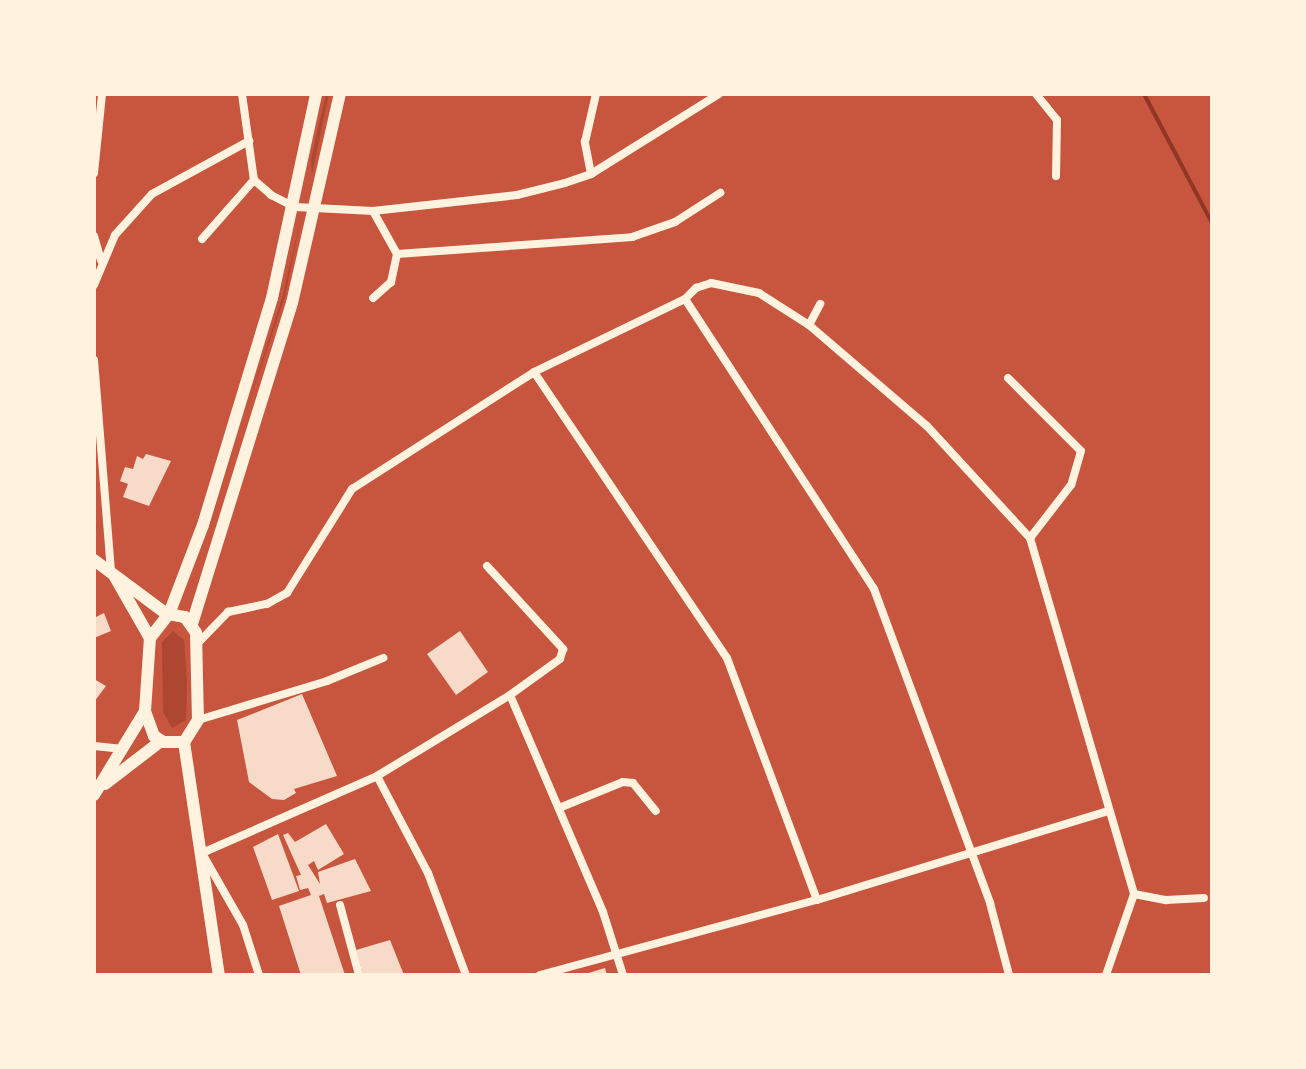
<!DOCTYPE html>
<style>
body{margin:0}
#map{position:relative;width:1306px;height:1069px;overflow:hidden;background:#c8553d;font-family:Cabin,sans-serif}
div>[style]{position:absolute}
.green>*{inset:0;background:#ae4732}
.stream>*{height:4px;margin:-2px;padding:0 2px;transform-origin:2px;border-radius:2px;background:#8f3625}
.building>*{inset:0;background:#f7dbc8}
.minor>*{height:8px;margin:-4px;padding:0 4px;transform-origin:4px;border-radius:4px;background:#fff3e0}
.secondary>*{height:12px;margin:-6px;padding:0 6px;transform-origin:6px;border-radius:6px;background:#fff3e0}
.primary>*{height:12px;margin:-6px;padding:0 6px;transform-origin:6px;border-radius:6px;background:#fff3e0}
span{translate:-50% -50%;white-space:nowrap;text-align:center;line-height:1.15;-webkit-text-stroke:8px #fff3e0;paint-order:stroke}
.frame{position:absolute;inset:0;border:96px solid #fff3e0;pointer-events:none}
</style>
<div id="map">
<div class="green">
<div style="clip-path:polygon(326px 94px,329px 94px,312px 174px,311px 159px)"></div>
<div style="clip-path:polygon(301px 217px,285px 296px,244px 417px,283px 295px)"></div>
<div style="clip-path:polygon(173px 631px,184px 640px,187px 682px,186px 720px,172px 728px,163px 712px,162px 642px)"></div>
</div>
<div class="stream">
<div style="left:1144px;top:94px;width:146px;rotate:62.2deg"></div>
</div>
<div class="building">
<div style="clip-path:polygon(146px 454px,171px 461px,149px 506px,123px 497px,128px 484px,120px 481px,125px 467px,133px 469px,137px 456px,143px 459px)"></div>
<div style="clip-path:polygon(104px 613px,111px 631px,94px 638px,94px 618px)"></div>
<div style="clip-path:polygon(460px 631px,488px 672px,456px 695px,427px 654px)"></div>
<div style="clip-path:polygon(94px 679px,106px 686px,94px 702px)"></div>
<div style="clip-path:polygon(302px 694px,337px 776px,294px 789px,296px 793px,284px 800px,272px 799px,249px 782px,237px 720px)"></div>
<div style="clip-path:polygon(326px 824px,344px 854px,318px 870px,314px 861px,308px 865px,320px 884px,318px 872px,355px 859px,371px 891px,327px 903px,324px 894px,319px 896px,345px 975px,301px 975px,279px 906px,311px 895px,308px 888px,300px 890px,296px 876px,301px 875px,283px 835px,288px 833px,295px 842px)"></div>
<div style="clip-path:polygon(278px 834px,299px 891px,272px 900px,253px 847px)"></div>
<div style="clip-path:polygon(390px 940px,404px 975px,363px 975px,356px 950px)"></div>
<div style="clip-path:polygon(605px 968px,607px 975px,585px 975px,585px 974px)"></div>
</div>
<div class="minor">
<div style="left:242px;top:94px;width:87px;rotate:82.1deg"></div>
<div style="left:254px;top:180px;width:23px;rotate:41deg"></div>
<div style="left:271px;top:195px;width:27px;rotate:27deg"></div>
<div style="left:295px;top:207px;width:78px;rotate:2.9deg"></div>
<div style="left:373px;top:211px;width:145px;rotate:-6.3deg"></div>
<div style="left:517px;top:195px;width:49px;rotate:-14deg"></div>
<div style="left:565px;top:183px;width:28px;rotate:-19deg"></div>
<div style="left:591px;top:174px;width:151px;rotate:-32deg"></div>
<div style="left:1036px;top:94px;width:33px;rotate:51deg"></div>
<div style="left:1057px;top:120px;width:56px;rotate:91deg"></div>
<div style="left:94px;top:173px;width:79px;rotate:-84.2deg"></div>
<div style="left:591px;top:174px;width:33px;rotate:-101deg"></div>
<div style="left:585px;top:142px;width:49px;rotate:-77.1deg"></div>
<div style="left:373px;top:211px;width:49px;rotate:60.8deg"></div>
<div style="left:397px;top:254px;width:29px;rotate:102deg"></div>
<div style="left:391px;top:282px;width:24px;rotate:138deg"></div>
<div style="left:94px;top:236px;width:25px;rotate:74deg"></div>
<div style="left:202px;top:239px;width:79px;rotate:-48.6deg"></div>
<div style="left:397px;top:254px;width:236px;rotate:-4.1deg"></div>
<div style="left:632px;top:237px;width:46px;rotate:-19.2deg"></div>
<div style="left:675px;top:222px;width:54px;rotate:-32.8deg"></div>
<div style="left:94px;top:285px;width:54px;rotate:-67.2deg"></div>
<div style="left:115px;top:235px;width:55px;rotate:-47.9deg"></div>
<div style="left:152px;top:194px;width:111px;rotate:-28.7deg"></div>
<div style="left:685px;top:299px;width:346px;rotate:56.9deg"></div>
<div style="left:874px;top:589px;width:335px;rotate:69.7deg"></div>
<div style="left:990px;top:903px;width:74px;rotate:75.2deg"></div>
<div style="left:809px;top:325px;width:24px;rotate:-62deg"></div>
<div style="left:94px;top:360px;width:211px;rotate:85.4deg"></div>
<div style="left:534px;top:372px;width:345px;rotate:56deg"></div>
<div style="left:727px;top:658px;width:258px;rotate:69.6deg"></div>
<div style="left:1008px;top:378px;width:103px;rotate:45deg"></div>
<div style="left:1081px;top:451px;width:35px;rotate:106deg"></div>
<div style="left:1071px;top:485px;width:67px;rotate:127.7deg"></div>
<div style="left:487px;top:566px;width:113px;rotate:47.5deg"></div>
<div style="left:563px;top:649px;width:10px;rotate:107deg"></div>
<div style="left:560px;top:659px;width:62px;rotate:144.2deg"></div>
<div style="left:197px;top:644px;width:45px;rotate:-45.9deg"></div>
<div style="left:228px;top:612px;width:40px;rotate:-12deg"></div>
<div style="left:267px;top:604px;width:23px;rotate:-29deg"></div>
<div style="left:287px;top:593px;width:123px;rotate:-58deg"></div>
<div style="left:352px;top:489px;width:216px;rotate:-32.7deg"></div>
<div style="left:534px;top:372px;width:168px;rotate:-25.8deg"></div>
<div style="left:685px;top:299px;width:16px;rotate:-45deg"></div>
<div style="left:696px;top:288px;width:16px;rotate:-18deg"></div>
<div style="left:711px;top:283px;width:49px;rotate:11.8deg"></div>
<div style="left:759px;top:293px;width:59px;rotate:32.6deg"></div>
<div style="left:809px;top:325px;width:155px;rotate:40.6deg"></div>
<div style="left:927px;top:426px;width:152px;rotate:47.4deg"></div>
<div style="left:1030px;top:538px;width:371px;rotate:73.7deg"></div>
<div style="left:1134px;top:894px;width:86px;rotate:109.1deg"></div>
<div style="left:198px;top:720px;width:135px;rotate:-16.8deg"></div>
<div style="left:327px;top:681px;width:61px;rotate:-22.3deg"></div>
<div style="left:94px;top:746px;width:29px;rotate:6deg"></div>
<div style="left:377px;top:776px;width:110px;rotate:62.3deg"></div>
<div style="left:428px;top:873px;width:109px;rotate:69.6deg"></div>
<div style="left:559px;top:808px;width:69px;rotate:-22.1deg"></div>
<div style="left:623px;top:782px;width:10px;rotate:6deg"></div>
<div style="left:633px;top:783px;width:36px;rotate:51deg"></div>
<div style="left:1134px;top:894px;width:33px;rotate:11deg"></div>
<div style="left:1166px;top:900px;width:38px;rotate:-3deg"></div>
<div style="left:340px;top:905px;width:73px;rotate:74.8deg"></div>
<div style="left:259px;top:975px;width:52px;rotate:-107.7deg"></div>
<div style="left:243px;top:925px;width:83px;rotate:-119.7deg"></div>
<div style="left:202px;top:853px;width:191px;rotate:-23.7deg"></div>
<div style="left:377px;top:776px;width:156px;rotate:-31.3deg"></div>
<div style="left:510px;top:695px;width:236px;rotate:66.8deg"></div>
<div style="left:603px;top:912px;width:66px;rotate:72.4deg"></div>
<div style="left:540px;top:975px;width:287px;rotate:-15.2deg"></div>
<div style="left:817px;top:900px;width:304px;rotate:-17deg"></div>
</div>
<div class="secondary">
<div style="left:94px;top:560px;width:92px;rotate:36.6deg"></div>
<div style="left:115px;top:577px;width:70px;rotate:60.2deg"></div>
<div style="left:105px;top:784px;width:71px;rotate:-37.5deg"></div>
<div style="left:94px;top:795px;width:98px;rotate:-58.7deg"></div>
</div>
<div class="primary">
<div style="left:169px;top:614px;width:95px;rotate:-69.1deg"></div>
<div style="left:203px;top:525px;width:237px;rotate:-73.1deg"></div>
<div style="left:272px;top:298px;width:209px;rotate:-77.8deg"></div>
<div style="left:169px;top:614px;width:16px;rotate:11deg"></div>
<div style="left:185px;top:617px;width:19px;rotate:55deg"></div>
<div style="left:196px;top:633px;width:87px;rotate:88.7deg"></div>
<div style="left:198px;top:720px;width:26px;rotate:122deg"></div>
<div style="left:184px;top:742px;width:21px;rotate:180deg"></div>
<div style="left:163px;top:742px;width:11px;rotate:-146deg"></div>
<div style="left:154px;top:736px;width:27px;rotate:-110deg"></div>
<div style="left:145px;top:711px;width:73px;rotate:-86.1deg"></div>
<div style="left:150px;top:638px;width:31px;rotate:-52deg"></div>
<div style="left:192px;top:624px;width:336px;rotate:-72.7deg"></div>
<div style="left:292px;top:303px;width:214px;rotate:-77.1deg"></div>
<div style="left:184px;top:742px;width:236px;rotate:81.5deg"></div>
</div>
<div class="frame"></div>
</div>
